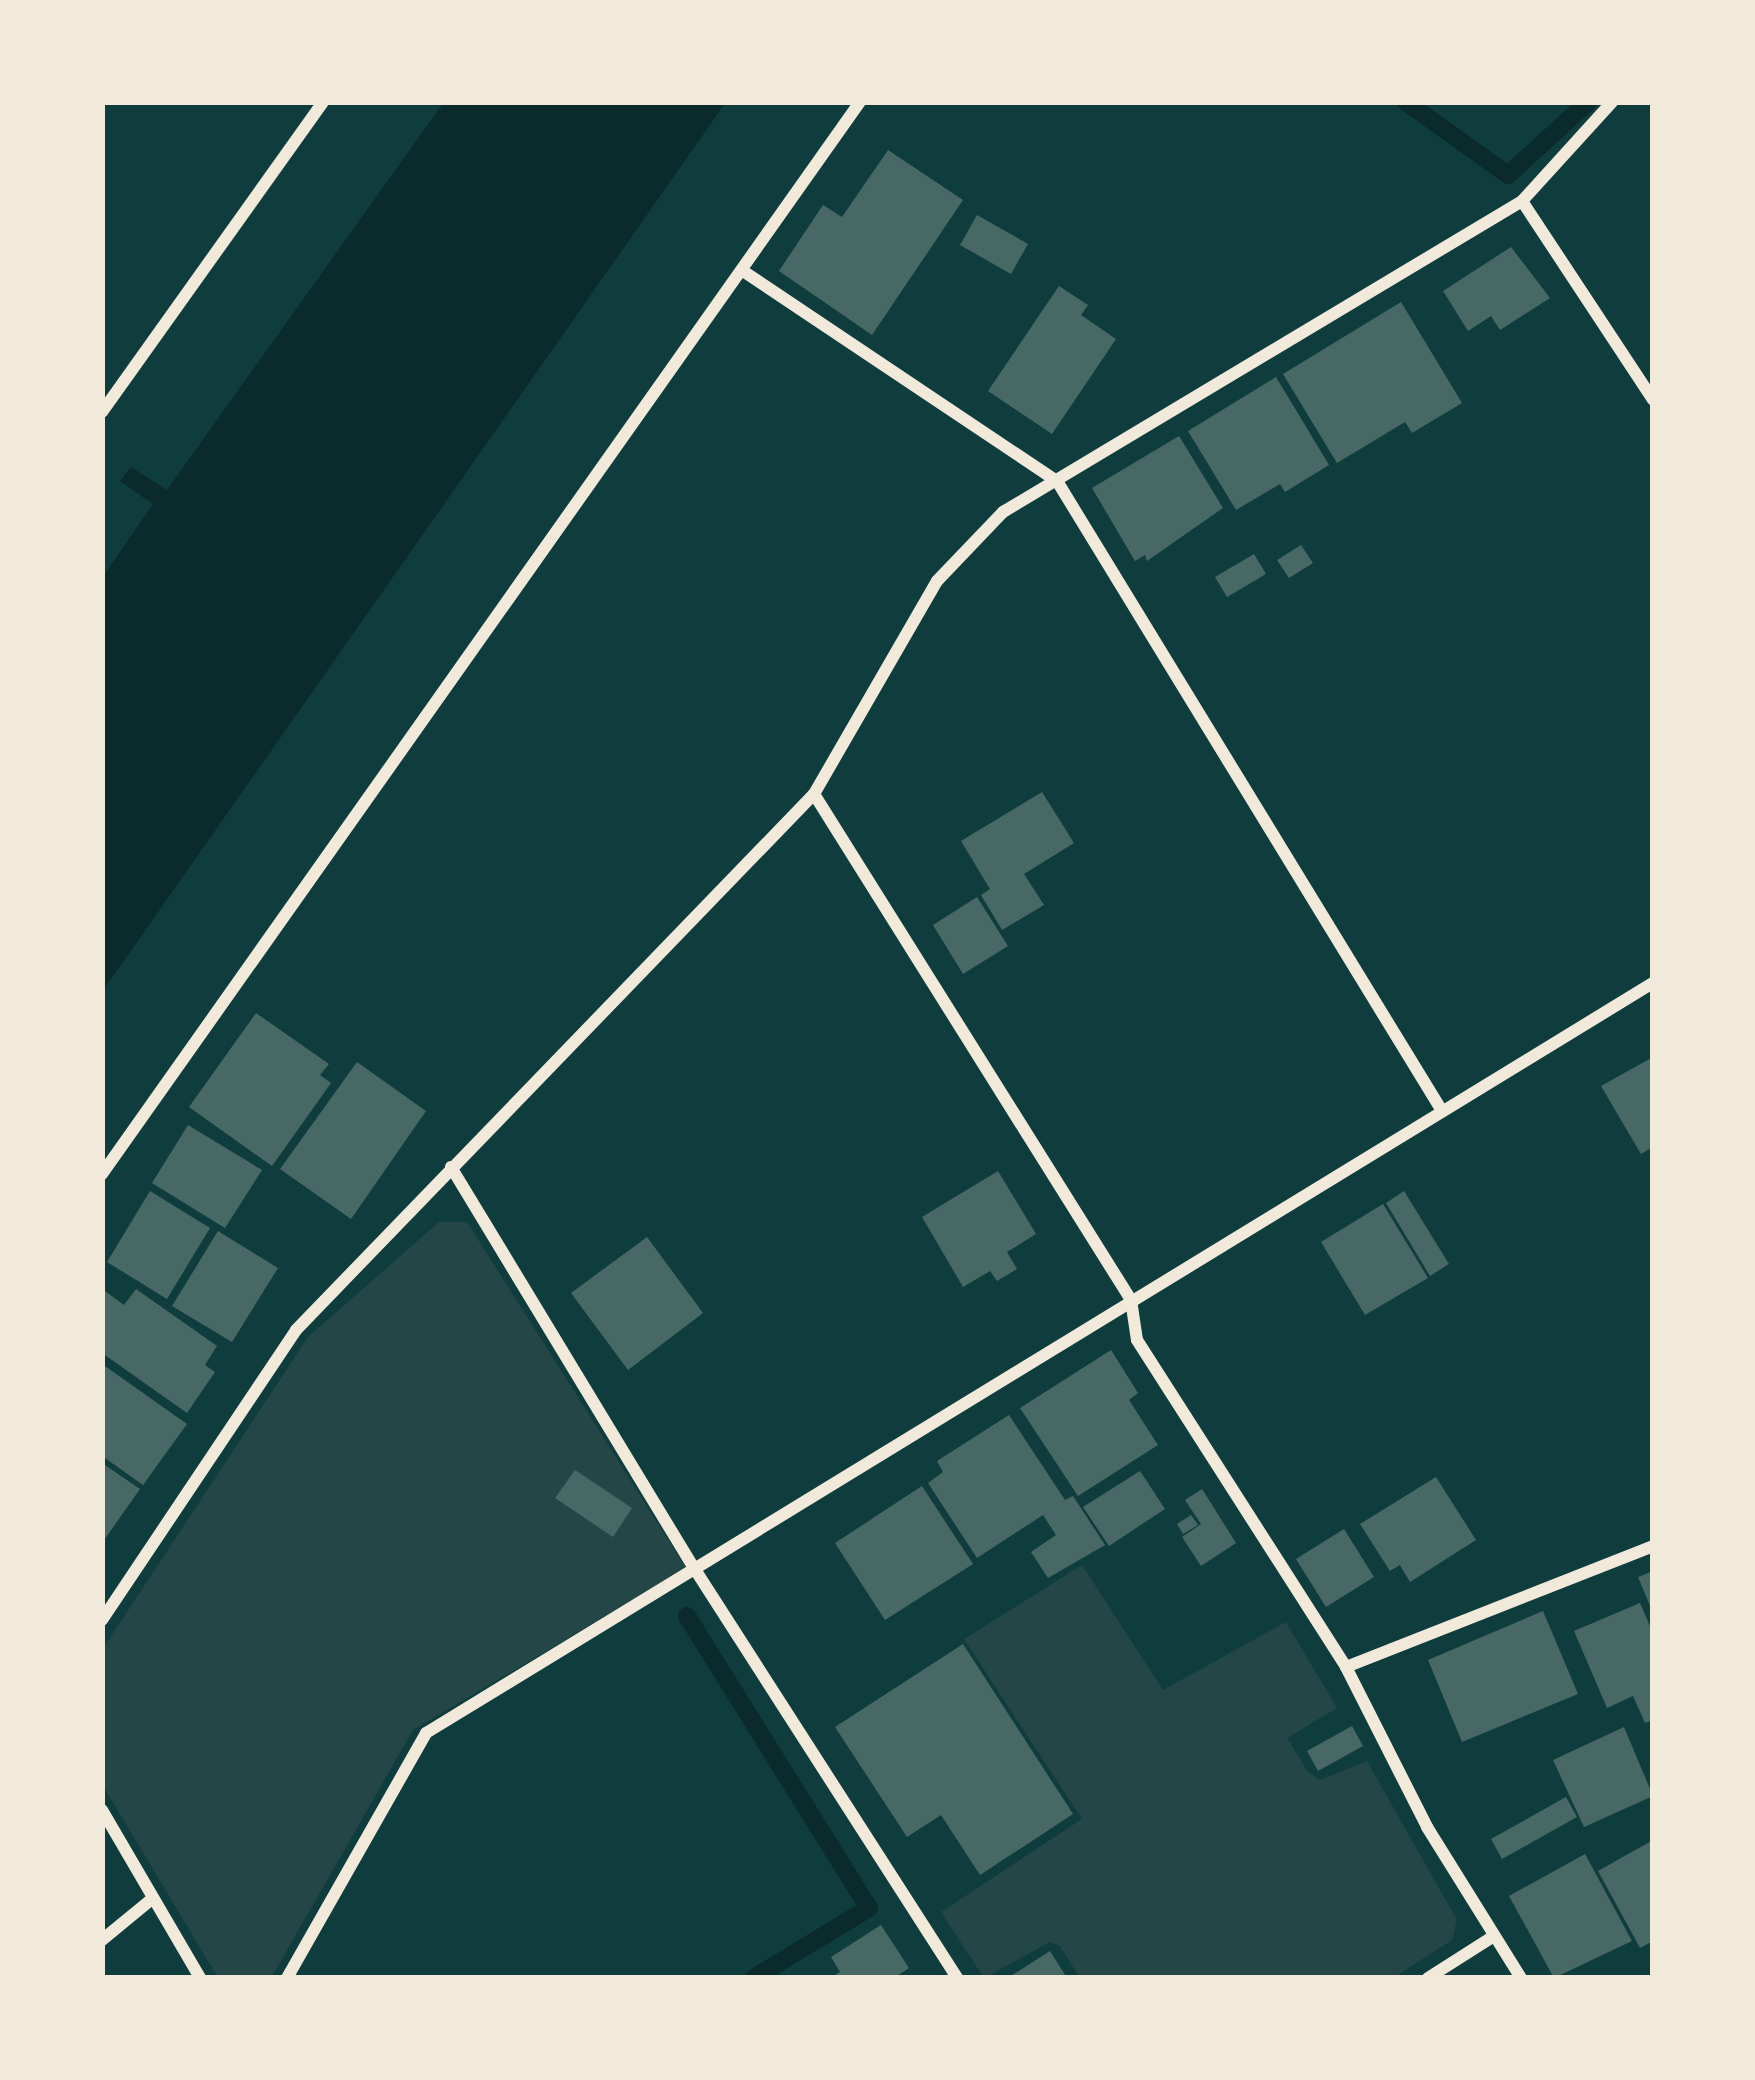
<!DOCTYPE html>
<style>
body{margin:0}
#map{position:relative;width:1755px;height:2080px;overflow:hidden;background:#0f3d3e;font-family:"Space Grotesk",sans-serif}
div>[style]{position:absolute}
.green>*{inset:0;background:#244646}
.water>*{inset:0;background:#0a2a2b}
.stream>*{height:18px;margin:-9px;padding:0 9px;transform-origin:9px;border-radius:9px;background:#0a2a2b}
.building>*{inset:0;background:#486865}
.minor>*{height:12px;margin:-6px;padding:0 6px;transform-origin:6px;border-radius:6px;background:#f1e9da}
span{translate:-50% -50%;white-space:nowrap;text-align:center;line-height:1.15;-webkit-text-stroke:9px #f1e9da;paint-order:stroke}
.frame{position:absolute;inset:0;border:105px solid #f1e9da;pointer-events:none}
</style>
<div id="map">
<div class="green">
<div style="clip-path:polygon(439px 1222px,467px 1222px,686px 1568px,413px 1730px,271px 1978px,218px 1978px,102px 1784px,102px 1650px,308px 1337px)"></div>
<div style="clip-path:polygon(1082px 1565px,1163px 1690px,1286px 1622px,1337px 1708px,1287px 1738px,1308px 1772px,1320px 1780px,1367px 1761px,1457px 1920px,1452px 1940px,1393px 1978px,1080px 1978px,1060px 1946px,1050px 1942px,984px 1978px,941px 1912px,1082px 1819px,964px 1639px)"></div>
</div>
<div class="water">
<div style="clip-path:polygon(444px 102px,726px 102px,102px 992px,102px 578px,153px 504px,120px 481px,131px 467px,167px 490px)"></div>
</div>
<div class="stream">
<div style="left:1406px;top:102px;width:125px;rotate:35.6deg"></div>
<div style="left:1508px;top:175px;width:108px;rotate:-42.4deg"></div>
<div style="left:687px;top:1616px;width:344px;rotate:58.1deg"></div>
<div style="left:869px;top:1908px;width:135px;rotate:148.7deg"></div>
</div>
<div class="building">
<div style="clip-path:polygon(888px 150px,963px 200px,872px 335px,779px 271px,823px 205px,842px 217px)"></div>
<div style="clip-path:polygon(977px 215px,1028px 244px,1011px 274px,960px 245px)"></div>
<div style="clip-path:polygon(1511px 247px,1550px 298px,1500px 330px,1491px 316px,1468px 331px,1443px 291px)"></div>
<div style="clip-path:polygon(1059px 286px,1088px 305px,1081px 315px,1116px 339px,1052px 434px,988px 391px)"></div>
<div style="clip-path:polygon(1401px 302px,1462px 403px,1412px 433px,1405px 422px,1337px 463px,1283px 374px)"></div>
<div style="clip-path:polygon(1276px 377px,1329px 465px,1285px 492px,1280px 484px,1236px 510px,1188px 431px)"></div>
<div style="clip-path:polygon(1179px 436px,1223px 508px,1147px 561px,1145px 555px,1135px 561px,1092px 488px)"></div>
<div style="clip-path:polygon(1301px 545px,1313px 563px,1289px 578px,1277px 560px)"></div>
<div style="clip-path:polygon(1254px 554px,1266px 574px,1227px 597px,1215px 577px)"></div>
<div style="clip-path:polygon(1042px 792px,1074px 843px,1024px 874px,1044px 905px,1002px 930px,981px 895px,990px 889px,961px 841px)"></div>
<div style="clip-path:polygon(977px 897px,1008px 946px,963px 974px,933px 925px)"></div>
<div style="clip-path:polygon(256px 1013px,329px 1064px,320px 1075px,331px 1083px,272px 1166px,189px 1107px)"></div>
<div style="clip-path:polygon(1653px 1057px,1653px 1147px,1641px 1154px,1601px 1086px)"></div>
<div style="clip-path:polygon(357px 1062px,426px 1111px,351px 1219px,280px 1169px)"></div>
<div style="clip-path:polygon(188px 1125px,262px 1170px,225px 1228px,152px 1183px)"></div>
<div style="clip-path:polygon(998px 1171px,1036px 1234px,1007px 1252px,1017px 1269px,997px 1281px,990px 1271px,963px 1287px,922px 1217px)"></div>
<div style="clip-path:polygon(150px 1191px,210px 1228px,167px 1299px,107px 1262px)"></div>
<div style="clip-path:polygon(1404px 1191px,1449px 1264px,1430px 1276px,1386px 1203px)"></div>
<div style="clip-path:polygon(1383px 1204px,1428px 1278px,1365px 1315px,1321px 1242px)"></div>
<div style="clip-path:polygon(218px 1231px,278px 1268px,232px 1342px,172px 1306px)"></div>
<div style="clip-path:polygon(647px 1237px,703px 1313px,628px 1370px,571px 1293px)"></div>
<div style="clip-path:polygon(102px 1289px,124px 1305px,136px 1289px,217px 1346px,205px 1365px,215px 1372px,187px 1413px,102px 1353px)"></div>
<div style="clip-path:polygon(1111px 1350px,1138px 1393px,1129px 1400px,1158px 1445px,1078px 1496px,1020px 1408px)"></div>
<div style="clip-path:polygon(102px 1364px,187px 1424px,143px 1485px,102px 1456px)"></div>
<div style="clip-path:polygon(1009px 1415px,1065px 1500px,1073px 1496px,1105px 1545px,1048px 1578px,1031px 1552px,1056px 1535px,1043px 1515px,977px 1558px,928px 1483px,943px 1472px,937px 1461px)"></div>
<div style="clip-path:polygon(102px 1463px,140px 1489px,102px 1543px)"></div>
<div style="clip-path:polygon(575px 1470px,632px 1508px,613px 1537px,555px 1498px)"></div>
<div style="clip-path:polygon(1140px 1471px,1165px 1509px,1109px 1546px,1083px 1507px)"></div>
<div style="clip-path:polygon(1436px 1477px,1476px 1540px,1410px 1582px,1400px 1565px,1390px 1571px,1360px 1524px)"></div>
<div style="clip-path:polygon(922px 1486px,973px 1564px,885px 1620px,835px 1543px)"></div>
<div style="clip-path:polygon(1202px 1489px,1236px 1543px,1201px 1566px,1182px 1537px,1201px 1524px,1185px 1500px)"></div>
<div style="clip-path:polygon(1191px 1515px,1198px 1525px,1183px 1534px,1177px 1524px)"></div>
<div style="clip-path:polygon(1344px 1529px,1374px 1577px,1326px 1607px,1296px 1559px)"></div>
<div style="clip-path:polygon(1653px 1571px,1653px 1613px,1638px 1577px)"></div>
<div style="clip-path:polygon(1640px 1603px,1653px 1633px,1653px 1720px,1645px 1723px,1633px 1696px,1607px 1708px,1574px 1631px)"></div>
<div style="clip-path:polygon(1543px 1611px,1578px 1694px,1462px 1742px,1428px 1660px)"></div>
<div style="clip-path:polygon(963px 1644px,1073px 1814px,980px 1875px,941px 1815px,907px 1837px,835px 1727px)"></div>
<div style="clip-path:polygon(1352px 1726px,1363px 1746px,1318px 1771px,1307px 1751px)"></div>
<div style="clip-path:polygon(1624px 1727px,1653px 1796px,1584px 1827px,1553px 1760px)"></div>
<div style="clip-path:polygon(1566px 1797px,1577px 1817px,1502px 1859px,1491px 1839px)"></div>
<div style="clip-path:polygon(1653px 1840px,1653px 1941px,1640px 1948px,1598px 1871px)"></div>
<div style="clip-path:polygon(1585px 1854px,1632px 1941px,1554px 1978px,1509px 1896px)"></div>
<div style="clip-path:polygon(881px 1925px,909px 1968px,894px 1978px,830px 1978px,840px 1972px,831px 1957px)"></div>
<div style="clip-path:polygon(1050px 1951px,1067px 1978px,1008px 1978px)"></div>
</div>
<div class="minor">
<div style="left:1522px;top:201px;width:238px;rotate:56.6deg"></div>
<div style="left:743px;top:271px;width:378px;rotate:33.8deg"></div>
<div style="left:1057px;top:481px;width:738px;rotate:58.57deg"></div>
<div style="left:102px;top:412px;width:381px;rotate:-54.5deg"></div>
<div style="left:814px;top:794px;width:597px;rotate:57.93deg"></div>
<div style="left:1131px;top:1300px;width:40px;rotate:81.5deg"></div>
<div style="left:1137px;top:1340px;width:388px;rotate:57.4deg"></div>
<div style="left:1346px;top:1667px;width:179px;rotate:63.1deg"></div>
<div style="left:1427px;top:1827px;width:178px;rotate:58.1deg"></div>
<div style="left:451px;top:1167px;width:472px;rotate:58.8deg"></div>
<div style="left:696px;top:1571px;width:483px;rotate:57.3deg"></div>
<div style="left:102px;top:1174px;width:1313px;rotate:-54.74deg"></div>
<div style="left:102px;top:1620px;width:349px;rotate:-56.2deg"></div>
<div style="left:296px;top:1330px;width:745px;rotate:-45.98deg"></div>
<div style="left:814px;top:794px;width:246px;rotate:-60deg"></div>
<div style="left:937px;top:581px;width:95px;rotate:-46.3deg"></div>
<div style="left:1003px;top:512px;width:605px;rotate:-30.93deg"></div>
<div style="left:1522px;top:201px;width:134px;rotate:-47.7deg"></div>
<div style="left:1346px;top:1667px;width:330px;rotate:-21.5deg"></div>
<div style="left:102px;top:1810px;width:194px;rotate:59.7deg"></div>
<div style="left:102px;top:1940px;width:66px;rotate:-39.5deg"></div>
<div style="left:287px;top:1978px;width:282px;rotate:-60.4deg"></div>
<div style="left:426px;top:1733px;width:1438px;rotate:-31.44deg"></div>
<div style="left:1428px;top:1978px;width:78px;rotate:-32.5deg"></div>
</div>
<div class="frame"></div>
</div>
